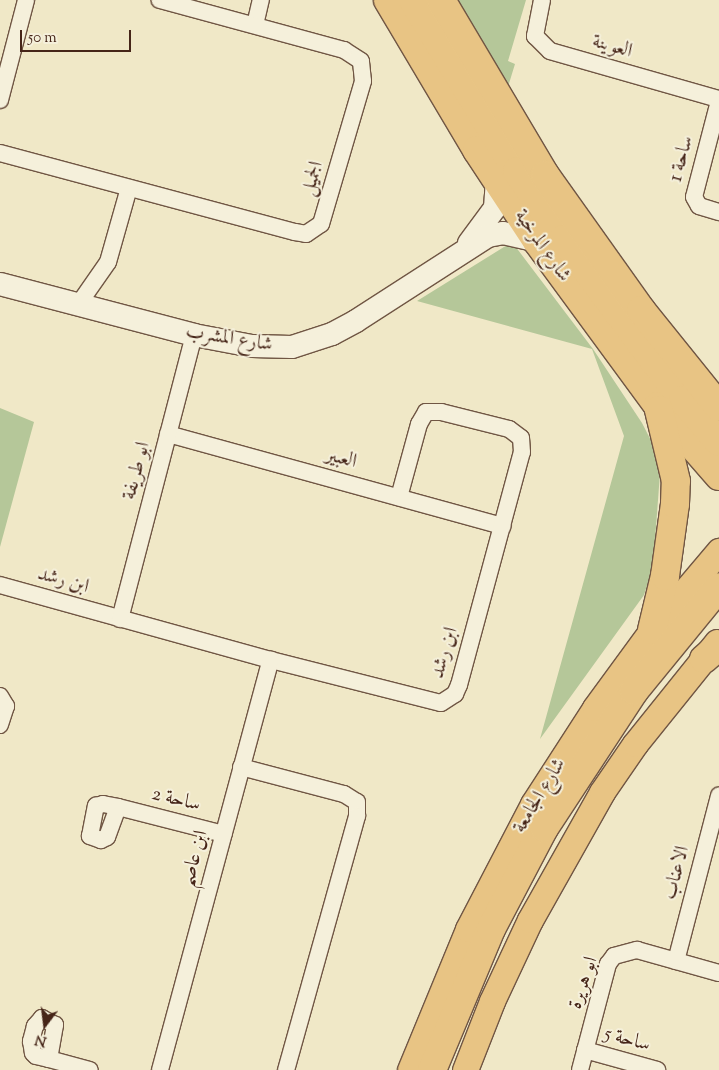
<!DOCTYPE html>
<meta charset="utf-8">
<style>
body{margin:0}
#map{position:relative;width:719px;height:1070px;overflow:hidden;background:#f0e8c7;font-family:"Sorts Mill Goudy",Amiri,serif}
div>[style]{position:absolute}
.green>*{inset:0;background:#b5c799}
.roads{filter:drop-shadow(1px 0 #705644) drop-shadow(-1px 0 #705644) drop-shadow(0 1px #705644) drop-shadow(0 -1px #705644)}
.street>*{height:16px;margin:-8px;padding:0 8px;transform-origin:8px;border-radius:8px;background:#f5f0db}
.secondary>*{height:22px;margin:-11px;padding:0 11px;transform-origin:11px;border-radius:11px;background:#f5f0db}
.primary>*{height:25px;margin:-12.5px;padding:0 12.5px;transform-origin:12.5px;border-radius:12.5px;background:#e8c484}
.highway>*{height:28px;margin:-14px;padding:0 14px;transform-origin:14px;border-radius:14px;background:#e8c484}
span{translate:-50% -50%;white-space:nowrap;text-align:center;line-height:1.15;-webkit-text-stroke:4px #f5f0db;paint-order:stroke}
.street-label{font-size:20px;color:#462518}
.north{position:absolute;left:20px;top:1000px;width:50px;height:50px;-webkit-text-stroke:4px #f5f0db;paint-order:stroke;rotate:195deg;font-size:14px;font-weight:700;line-height:20px;text-align:center;color:#462518}
.north::after{content:'';display:block;margin:auto;width:18px;height:22px;background:#462518;clip-path:polygon(50% 0,100% 100%,50% 72%,0 100%)}
.scale{position:absolute;left:20px;top:30px;width:111px;height:22px;box-sizing:border-box;border:2px solid #462518;border-top:0;padding-left:6px;font-size:15px;line-height:18px;white-space:nowrap;color:#462518;-webkit-text-stroke:4px #f5f0db;paint-order:stroke}
</style>
<div id="map">
<div class="green">
<div style="clip-path:polygon(453px 0,526px 0,508px 61px,515px 64px,507px 90px)"></div>
<div style="clip-path:polygon(512px 242px,593px 349px,642px 423px,661px 460px,653px 567px,644px 595px,540px 739px,624px 436px,592px 349px,417px 301px)"></div>
<div style="clip-path:polygon(0 408px,34px 422px,0 547px)"></div>
</div>
<div class="roads">
<div class="street">
<div style="left:542px;top:0;width:37px;rotate:101deg"></div>
<div style="left:535px;top:36px;width:21px;rotate:45deg"></div>
<div style="left:550px;top:51px;width:176px;rotate:15.9deg"></div>
<div style="left:255px;top:25px;width:26px;rotate:-77deg"></div>
<div style="left:0;top:100px;width:103px;rotate:-75.4deg"></div>
<div style="left:719px;top:101px;width:99px;rotate:104.6deg"></div>
<div style="left:694px;top:197px;width:10px;rotate:61deg"></div>
<div style="left:699px;top:206px;width:21px;rotate:17deg"></div>
<div style="left:0;top:153px;width:305px;rotate:15deg"></div>
<div style="left:295px;top:232px;width:11px;rotate:10deg"></div>
<div style="left:306px;top:234px;width:18px;rotate:-34deg"></div>
<div style="left:321px;top:224px;width:149px;rotate:-73.6deg"></div>
<div style="left:363px;top:81px;width:20px;rotate:-96deg"></div>
<div style="left:361px;top:61px;width:20px;rotate:-147deg"></div>
<div style="left:344px;top:50px;width:191px;rotate:-164.8deg"></div>
<div style="left:78px;top:305px;width:52px;rotate:-55.1deg"></div>
<div style="left:108px;top:262px;width:77px;rotate:-74.2deg"></div>
<div style="left:168px;top:434px;width:347px;rotate:15.4deg"></div>
<div style="left:0;top:585px;width:281px;rotate:15.5deg"></div>
<div style="left:271px;top:660px;width:175px;rotate:14.2deg"></div>
<div style="left:441px;top:703px;width:17px;rotate:-33deg"></div>
<div style="left:455px;top:694px;width:10px;rotate:-66deg"></div>
<div style="left:459px;top:685px;width:241px;rotate:-74.9deg"></div>
<div style="left:522px;top:452px;width:14px;rotate:-94deg"></div>
<div style="left:521px;top:438px;width:15px;rotate:-143deg"></div>
<div style="left:509px;top:429px;width:70px;rotate:-166deg"></div>
<div style="left:441px;top:412px;width:15px;rotate:180deg"></div>
<div style="left:426px;top:412px;width:14px;rotate:120deg"></div>
<div style="left:419px;top:424px;width:76px;rotate:105.3deg"></div>
<div style="left:120px;top:619px;width:293px;rotate:-75.4deg"></div>
<div style="left:0;top:696px;width:12px;rotate:59deg"></div>
<div style="left:6px;top:706px;width:20px;rotate:108deg"></div>
<div style="left:241px;top:767px;width:106px;rotate:14.7deg"></div>
<div style="left:344px;top:794px;width:15px;rotate:32deg"></div>
<div style="left:357px;top:802px;width:14px;rotate:90deg"></div>
<div style="left:357px;top:816px;width:264px;rotate:105.6deg"></div>
<div style="left:118px;top:807px;width:32px;rotate:110deg"></div>
<div style="left:107px;top:837px;width:7px;rotate:153deg"></div>
<div style="left:101px;top:840px;width:12px;rotate:-160deg"></div>
<div style="left:90px;top:836px;width:31px;rotate:-79deg"></div>
<div style="left:96px;top:806px;width:7px;rotate:-16deg"></div>
<div style="left:103px;top:804px;width:15px;rotate:11deg"></div>
<div style="left:118px;top:807px;width:109px;rotate:14.3deg"></div>
<div style="left:676px;top:961px;width:171px;rotate:-75.4deg"></div>
<div style="left:585px;top:1050px;width:75px;rotate:15.5deg"></div>
<div style="left:49px;top:1059px;width:35px;rotate:-80deg"></div>
<div style="left:55px;top:1025px;width:15px;rotate:-152deg"></div>
<div style="left:42px;top:1018px;width:11px;rotate:131deg"></div>
<div style="left:35px;top:1026px;width:16px;rotate:105deg"></div>
<div style="left:31px;top:1041px;width:12px;rotate:81deg"></div>
<div style="left:33px;top:1053px;width:4px;rotate:45deg"></div>
<div style="left:36px;top:1056px;width:13px;rotate:13deg"></div>
<div style="left:49px;top:1059px;width:42px;rotate:15deg"></div>
<div style="left:160px;top:1070px;width:425px;rotate:-74.9deg"></div>
<div style="left:580px;top:1070px;width:110px;rotate:-75.2deg"></div>
<div style="left:608px;top:964px;width:10px;rotate:-53deg"></div>
<div style="left:614px;top:956px;width:24px;rotate:-15deg"></div>
<div style="left:637px;top:950px;width:85px;rotate:15.7deg"></div>
</div>
<div class="secondary">
<div style="left:469px;top:243px;width:44px;rotate:-53.4deg"></div>
<div style="left:495px;top:208px;width:26px;rotate:-86deg"></div>
<div style="left:0;top:284px;width:201px;rotate:14.7deg"></div>
<div style="left:194px;top:335px;width:59px;rotate:10.7deg"></div>
<div style="left:252px;top:346px;width:40px;rotate:1.4deg"></div>
<div style="left:292px;top:347px;width:42px;rotate:-18deg"></div>
<div style="left:332px;top:334px;width:27px;rotate:-28deg"></div>
<div style="left:356px;top:321px;width:157px;rotate:-32.8deg"></div>
<div style="left:488px;top:236px;width:15px;rotate:-11deg"></div>
<div style="left:503px;top:233px;width:35px;rotate:13deg"></div>
</div>
<div class="primary">
<div style="left:410px;top:1070px;width:152px;rotate:-67.6deg"></div>
<div style="left:468px;top:929px;width:141px;rotate:-62.5deg"></div>
<div style="left:533px;top:804px;width:114px;rotate:-57.1deg"></div>
<div style="left:595px;top:708px;width:97px;rotate:-53.8deg"></div>
<div style="left:652px;top:630px;width:104px;rotate:-49.7deg"></div>
<div style="left:465px;top:1070px;width:74px;rotate:-68.6deg"></div>
<div style="left:492px;top:1001px;width:89px;rotate:-64.9deg"></div>
<div style="left:530px;top:920px;width:147px;rotate:-60.6deg"></div>
<div style="left:602px;top:792px;width:58px;rotate:-55.5deg"></div>
<div style="left:635px;top:744px;width:131px;rotate:-51.2deg"></div>
</div>
<div class="highway">
<div style="left:388px;top:0;width:174px;rotate:59.3deg"></div>
<div style="left:477px;top:150px;width:109px;rotate:56.6deg"></div>
<div style="left:537px;top:241px;width:205px;rotate:53.7deg"></div>
<div style="left:658px;top:406px;width:93px;rotate:48.9deg"></div>
<div style="left:413px;top:0;width:200px;rotate:58.7deg"></div>
<div style="left:517px;top:171px;width:82px;rotate:55.9deg"></div>
<div style="left:563px;top:239px;width:201px;rotate:53.3deg"></div>
<div style="left:683px;top:400px;width:55px;rotate:49.4deg"></div>
<div style="left:441px;top:0;width:204px;rotate:59.3deg"></div>
<div style="left:545px;top:175px;width:166px;rotate:54.6deg"></div>
<div style="left:641px;top:310px;width:124px;rotate:51.2deg"></div>
<div style="left:652px;top:630px;width:56px;rotate:-76.5deg"></div>
<div style="left:665px;top:576px;width:73px;rotate:-82.1deg"></div>
<div style="left:675px;top:504px;width:23px;rotate:-88deg"></div>
<div style="left:676px;top:481px;width:73px;rotate:-103.5deg"></div>
<div style="left:704px;top:659px;width:20px;rotate:-41deg"></div>
<div style="left:432px;top:1070px;width:153px;rotate:-67.3deg"></div>
<div style="left:491px;top:929px;width:114px;rotate:-62.3deg"></div>
<div style="left:544px;top:828px;width:164px;rotate:-56.7deg"></div>
<div style="left:634px;top:691px;width:134px;rotate:-50.7deg"></div>
</div>
</div>
<div class="street-label">
<span style="left:612px;top:47px;rotate:16deg">العوينة</span>
<span style="left:682px;top:159px;rotate:-75deg">ساحة 1</span>
<span style="left:313px;top:179px;rotate:-74deg">الجميل</span>
<span style="left:542px;top:246px;rotate:55deg">شارع المرخية</span>
<span style="left:229px;top:339px;rotate:9deg">شارع المشرب</span>
<span style="left:341px;top:459px;rotate:15deg">العبير</span>
<span style="left:137px;top:471px;rotate:-75deg">ابو طريفة</span>
<span style="left:63px;top:581px;rotate:16deg">ابن رشد</span>
<span style="left:445px;top:653px;rotate:-73deg">ابن رشد</span>
<span style="left:540px;top:796px;rotate:-59deg">شارع الجامعة</span>
<span style="left:176px;top:800px;rotate:14deg">ساحة 2</span>
<span style="left:195px;top:859px;rotate:-75deg">ابن عاصم</span>
<span style="left:677px;top:873px;rotate:-75deg">الاعناب</span>
<span style="left:584px;top:983px;rotate:-71deg">ابو هريرة</span>
<span style="left:627px;top:1040px;rotate:15deg">ساحة 5</span>
</div>
<div class="north">N</div>
<div class="scale">50 m</div>
</div>
